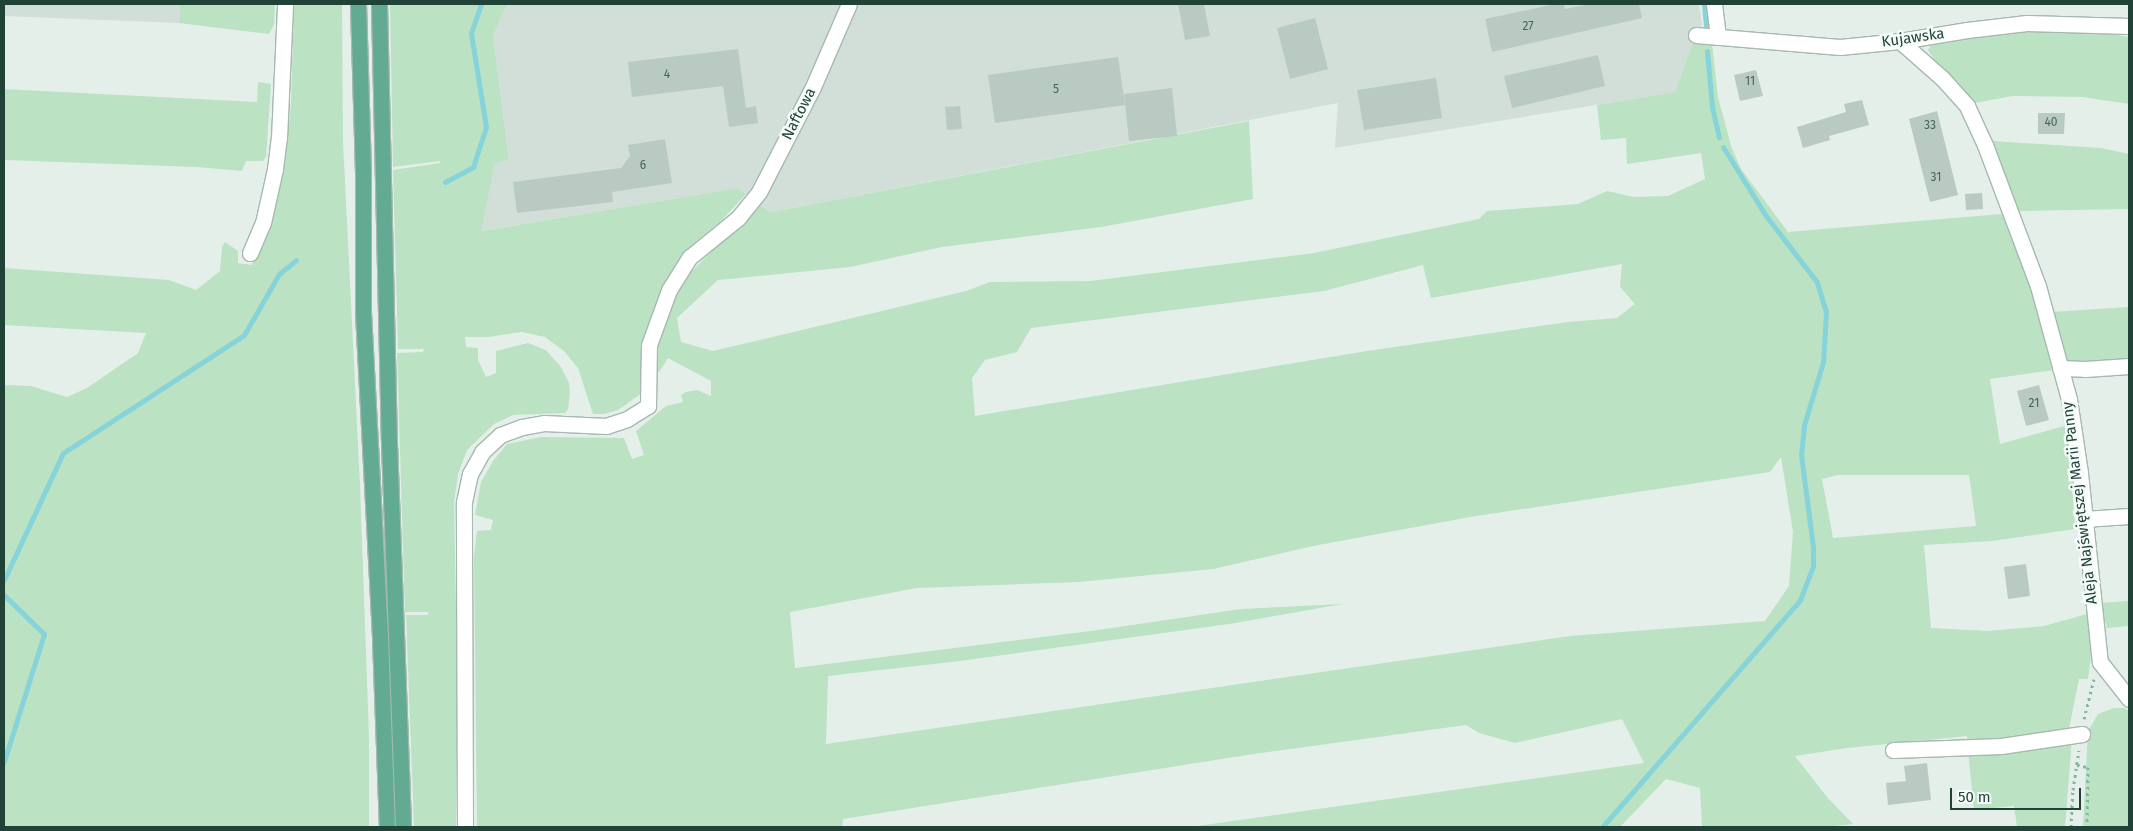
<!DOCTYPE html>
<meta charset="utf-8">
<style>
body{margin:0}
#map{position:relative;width:2133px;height:831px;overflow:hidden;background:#e4efe9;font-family:"Fira Sans",sans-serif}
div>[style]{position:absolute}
.built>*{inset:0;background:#d2dfd8}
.green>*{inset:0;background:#bbe2c2}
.stream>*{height:5px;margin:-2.5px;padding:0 2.5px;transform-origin:2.5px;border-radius:2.5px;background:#86d4da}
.building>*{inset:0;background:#b9cac2}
.path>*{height:3px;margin-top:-1.5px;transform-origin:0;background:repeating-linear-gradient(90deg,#81b6a1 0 2.5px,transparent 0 6.5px)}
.roads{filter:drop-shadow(1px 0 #a6b8b0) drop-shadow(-1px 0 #a6b8b0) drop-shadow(0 1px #a6b8b0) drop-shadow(0 -1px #a6b8b0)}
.minor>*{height:15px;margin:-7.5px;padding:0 7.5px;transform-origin:7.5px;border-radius:7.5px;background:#fff}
.major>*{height:15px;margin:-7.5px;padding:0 7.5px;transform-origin:7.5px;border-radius:7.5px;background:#63aa92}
span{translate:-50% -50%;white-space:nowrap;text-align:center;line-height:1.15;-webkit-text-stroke:5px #f5fbf8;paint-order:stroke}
.number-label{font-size:12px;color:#47655a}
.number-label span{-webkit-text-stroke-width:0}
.street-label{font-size:15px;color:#214337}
.frame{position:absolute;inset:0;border:5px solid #214337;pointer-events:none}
.scale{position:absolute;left:1950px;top:788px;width:131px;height:22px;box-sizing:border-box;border:2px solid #214337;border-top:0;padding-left:6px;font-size:15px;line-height:18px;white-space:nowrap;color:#214337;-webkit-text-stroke:4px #f5fbf8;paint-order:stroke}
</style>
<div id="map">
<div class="built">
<div style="clip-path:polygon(4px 4px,180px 4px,179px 23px,4px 16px)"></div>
<div style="clip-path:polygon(507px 4px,1699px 4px,1702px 24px,1675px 92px,1335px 148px,1338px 103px,771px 212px,738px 188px,480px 231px,495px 162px,509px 160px,493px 36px)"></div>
</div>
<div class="green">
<div style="clip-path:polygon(180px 4px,275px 4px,274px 25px,269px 34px,179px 23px)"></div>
<div style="clip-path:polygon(294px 4px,342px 4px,343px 142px,360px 485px,369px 737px,369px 827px,4px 827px,4px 385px,31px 386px,67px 397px,87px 388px,138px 353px,146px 333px,4px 325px,4px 268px,169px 280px,196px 290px,220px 271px,222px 247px,225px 242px,238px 251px,238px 263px,252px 265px,282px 181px,291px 104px)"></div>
<div style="clip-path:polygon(390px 4px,507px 4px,493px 36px,509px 160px,495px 163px,481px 231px,738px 188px,746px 194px,721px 221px,694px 243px,679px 262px,652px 314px,644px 351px,642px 393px,618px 410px,604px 414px,593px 414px,578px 368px,564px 351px,545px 337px,522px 332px,488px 337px,465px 337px,466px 347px,478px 348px,478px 360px,486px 377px,496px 373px,496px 351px,528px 343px,546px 350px,561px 367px,569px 383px,570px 393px,568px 409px,565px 413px,513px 415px,494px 424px,467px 450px,458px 474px,454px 502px,457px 662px,456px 827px,414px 827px,406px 615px,428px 615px,428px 612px,405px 612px,397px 353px,423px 352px,424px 349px,398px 349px,393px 170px,440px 163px,440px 161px,393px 167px)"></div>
<div style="clip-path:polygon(2042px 29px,2106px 33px,2129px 37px,2129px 104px,2082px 97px,2013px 96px,1975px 103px,1956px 80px,1935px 61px,1928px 50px,1933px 42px,1979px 33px)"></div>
<div style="clip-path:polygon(evenodd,1694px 41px,1712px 44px,1718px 97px,1731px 146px,1741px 169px,1788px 232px,2001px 214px,2006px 219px,2034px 298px,2054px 370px,1990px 379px,2000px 444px,2068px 425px,2075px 529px,1992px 541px,1924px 545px,1931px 628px,1987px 631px,2044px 626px,2087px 614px,2091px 655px,2088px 679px,2079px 679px,2069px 729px,2029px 736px,1967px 742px,1967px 736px,1847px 748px,1795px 756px,1827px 797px,1853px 824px,1826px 827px,1702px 827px,1700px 788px,1666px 779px,1620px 827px,1190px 827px,1644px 763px,1622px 719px,1515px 743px,1479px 733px,1466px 725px,1247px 755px,843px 819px,842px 827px,477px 827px,474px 556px,477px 531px,491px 530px,493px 520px,475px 515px,481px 482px,493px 461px,507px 444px,541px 437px,624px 438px,632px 459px,644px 455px,636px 431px,666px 406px,683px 402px,681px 395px,686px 392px,697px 390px,711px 396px,711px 381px,668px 358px,660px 371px,658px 372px,656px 369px,655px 352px,662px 321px,682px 281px,759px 204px,771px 212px,1249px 121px,1253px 199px,1101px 227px,942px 247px,850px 267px,718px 280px,677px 318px,681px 342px,713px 351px,966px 291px,990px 282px,1090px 281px,1314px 253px,1479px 219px,1487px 211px,1578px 204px,1607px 191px,1634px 197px,1668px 196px,1705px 179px,1701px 153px,1627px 164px,1626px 138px,1601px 140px,1597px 105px,1675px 92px,1694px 41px,1622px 264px,1620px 287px,1635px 304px,1617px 318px,1568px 322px,1367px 351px,975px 416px,972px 378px,985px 360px,1017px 352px,1031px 328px,1324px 291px,1423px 265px,1431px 298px,1622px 264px,1694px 41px,1781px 457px,1793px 532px,1789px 586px,1765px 621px,1570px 636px,826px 744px,828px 676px,960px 661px,1229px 624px,1343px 604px,1241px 609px,1098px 630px,795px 668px,790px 612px,917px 588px,1078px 582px,1213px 569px,1313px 546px,1470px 517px,1770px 472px,1781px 457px,1694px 41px,1838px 475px,1969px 475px,1976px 526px,1833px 538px,1822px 479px,1838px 475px)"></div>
<div style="clip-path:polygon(258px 82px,271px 84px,266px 157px,263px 161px,246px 161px,242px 171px,197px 167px,4px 160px,4px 89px,257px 102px)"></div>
<div style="clip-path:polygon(1993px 141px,2101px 148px,2129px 154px,2129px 209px,2018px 211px)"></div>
<div style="clip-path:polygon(2129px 307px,2129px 359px,2082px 363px,2069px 361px,2063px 357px,2051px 312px)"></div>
<div style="clip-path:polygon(2129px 601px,2129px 626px,2107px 628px,2100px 603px)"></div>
<div style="clip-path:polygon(2114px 708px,2124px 708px,2129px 711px,2129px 827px,2083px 827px,2088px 731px,2098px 714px)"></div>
<div style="clip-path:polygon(2072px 739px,2065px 827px,2017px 827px,2014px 806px,1974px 810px,1968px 751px)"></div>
</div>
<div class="stream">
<div style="left:1704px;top:4px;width:21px;rotate:85deg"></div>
<div style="left:1707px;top:51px;width:56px;rotate:84.9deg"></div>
<div style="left:1712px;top:107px;width:31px;rotate:77deg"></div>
<div style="left:445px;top:182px;width:32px;rotate:-28deg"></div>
<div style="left:473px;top:167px;width:42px;rotate:-72deg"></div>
<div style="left:486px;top:127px;width:95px;rotate:-99.1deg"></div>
<div style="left:471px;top:33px;width:31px;rotate:-71deg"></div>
<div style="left:4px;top:580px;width:140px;rotate:-65.1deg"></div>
<div style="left:63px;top:453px;width:216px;rotate:-33.1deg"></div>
<div style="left:244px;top:335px;width:70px;rotate:-60.2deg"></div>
<div style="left:279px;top:274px;width:22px;rotate:-39deg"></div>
<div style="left:4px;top:595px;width:56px;rotate:44.3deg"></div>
<div style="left:44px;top:634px;width:134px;rotate:107.4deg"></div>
<div style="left:1603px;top:826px;width:300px;rotate:-48.9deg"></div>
<div style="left:1800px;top:600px;width:36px;rotate:-69deg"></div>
<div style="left:1813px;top:566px;width:19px;rotate:-90deg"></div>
<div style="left:1813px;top:547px;width:93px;rotate:-97.4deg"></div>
<div style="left:1801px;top:455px;width:30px;rotate:-84deg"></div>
<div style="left:1804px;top:425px;width:66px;rotate:-73.2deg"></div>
<div style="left:1823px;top:362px;width:50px;rotate:-86.6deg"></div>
<div style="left:1826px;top:312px;width:31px;rotate:-107deg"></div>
<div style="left:1817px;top:282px;width:83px;rotate:-127.7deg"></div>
<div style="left:1766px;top:216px;width:81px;rotate:-121.9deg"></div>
</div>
<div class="building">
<div style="clip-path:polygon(1178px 4px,1204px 4px,1210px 36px,1185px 40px)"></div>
<div style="clip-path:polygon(1555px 4px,1564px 4px,1565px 9px,1590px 4px,1639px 4px,1642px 18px,1492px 52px,1485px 19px)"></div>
<div style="clip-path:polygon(1315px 18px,1328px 69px,1290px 79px,1277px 28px)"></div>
<div style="clip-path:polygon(738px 49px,746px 108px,756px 106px,758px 123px,729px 127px,723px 86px,632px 97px,628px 62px)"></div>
<div style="clip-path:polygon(1598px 55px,1605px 86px,1512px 108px,1504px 76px)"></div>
<div style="clip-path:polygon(1118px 57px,1125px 105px,995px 123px,988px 75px)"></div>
<div style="clip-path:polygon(1756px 70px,1763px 96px,1740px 101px,1734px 75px)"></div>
<div style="clip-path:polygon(1436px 78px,1442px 118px,1364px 130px,1357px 90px)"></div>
<div style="clip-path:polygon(1172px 88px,1177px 136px,1129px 141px,1124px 94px)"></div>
<div style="clip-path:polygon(1862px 100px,1869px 125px,1829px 136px,1830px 140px,1803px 148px,1797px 127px,1846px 112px,1844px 104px)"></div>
<div style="clip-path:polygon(960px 106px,962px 129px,947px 130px,945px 107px)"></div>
<div style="clip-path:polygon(1937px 111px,1958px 195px,1930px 202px,1909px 119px)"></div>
<div style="clip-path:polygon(2038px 113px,2065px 113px,2064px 134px,2038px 134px)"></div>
<div style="clip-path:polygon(665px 139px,672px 183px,612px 192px,613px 202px,517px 213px,513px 182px,621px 168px,630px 156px,628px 145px)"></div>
<div style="clip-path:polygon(1982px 193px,1983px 209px,1966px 210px,1965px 194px)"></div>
<div style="clip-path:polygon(2039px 385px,2049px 420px,2026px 426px,2017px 391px)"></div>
<div style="clip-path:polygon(2026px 564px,2030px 596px,2008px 599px,2004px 567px)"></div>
<div style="clip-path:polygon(1927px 763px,1931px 800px,1888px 805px,1886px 783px,1906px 781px,1904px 766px)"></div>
</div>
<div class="path">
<div style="left:2084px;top:719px;width:41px;rotate:-76deg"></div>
<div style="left:2077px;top:765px;width:11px;rotate:10deg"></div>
<div style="left:2088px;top:767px;width:60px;rotate:91deg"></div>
<div style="left:2071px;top:827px;width:37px;rotate:-87deg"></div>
<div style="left:2073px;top:790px;width:40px;rotate:-81.5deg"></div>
</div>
<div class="roads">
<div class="minor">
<div style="left:1714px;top:4px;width:33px;rotate:83deg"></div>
<div style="left:1696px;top:35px;width:144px;rotate:4.8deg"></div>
<div style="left:1840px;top:47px;width:60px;rotate:-5.7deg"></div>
<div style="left:1900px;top:41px;width:68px;rotate:-9.3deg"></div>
<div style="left:1967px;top:30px;width:60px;rotate:-6.7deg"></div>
<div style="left:2027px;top:23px;width:102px;rotate:1.7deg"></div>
<div style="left:1900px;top:41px;width:56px;rotate:41.4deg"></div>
<div style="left:1942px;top:78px;width:38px;rotate:48deg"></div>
<div style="left:1967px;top:106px;width:43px;rotate:65.2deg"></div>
<div style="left:1985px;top:145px;width:151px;rotate:69.4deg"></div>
<div style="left:2038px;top:286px;width:117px;rotate:74.7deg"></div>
<div style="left:2069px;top:399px;width:75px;rotate:81.5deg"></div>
<div style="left:2080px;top:473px;width:190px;rotate:84deg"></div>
<div style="left:2100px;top:662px;width:47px;rotate:51.9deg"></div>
<div style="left:250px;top:253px;width:33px;rotate:-67deg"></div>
<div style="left:263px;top:223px;width:55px;rotate:-77.5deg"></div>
<div style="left:275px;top:169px;width:31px;rotate:-83deg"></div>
<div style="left:279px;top:138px;width:134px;rotate:-87.4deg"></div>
<div style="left:2060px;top:368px;width:25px;rotate:2deg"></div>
<div style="left:2085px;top:369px;width:44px;rotate:-3.9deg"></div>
<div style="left:2084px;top:519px;width:45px;rotate:-3.8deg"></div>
<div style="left:1893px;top:750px;width:108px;rotate:-2.1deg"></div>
<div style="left:2001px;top:746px;width:82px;rotate:-8.4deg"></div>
<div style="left:465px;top:827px;width:325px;rotate:-90.2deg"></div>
<div style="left:464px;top:502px;width:29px;rotate:-78deg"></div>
<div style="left:470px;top:474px;width:25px;rotate:-61deg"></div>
<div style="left:482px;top:452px;width:25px;rotate:-43deg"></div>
<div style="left:500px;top:435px;width:23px;rotate:-20deg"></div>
<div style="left:522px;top:427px;width:22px;rotate:-10deg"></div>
<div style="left:544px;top:423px;width:62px;rotate:2.8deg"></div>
<div style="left:606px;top:426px;width:22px;rotate:-18deg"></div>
<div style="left:627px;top:419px;width:25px;rotate:-32deg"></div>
<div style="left:648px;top:406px;width:61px;rotate:-89.1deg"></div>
<div style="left:649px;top:345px;width:59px;rotate:-70deg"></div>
<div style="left:669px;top:290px;width:39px;rotate:-58deg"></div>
<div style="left:690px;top:257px;width:62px;rotate:-39.1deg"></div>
<div style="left:738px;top:218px;width:33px;rotate:-51deg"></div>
<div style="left:759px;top:192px;width:118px;rotate:-62.8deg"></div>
<div style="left:813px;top:87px;width:90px;rotate:-66.6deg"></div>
</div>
<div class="major">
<div style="left:358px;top:4px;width:168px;rotate:88.3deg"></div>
<div style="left:363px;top:172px;width:140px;rotate:90deg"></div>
<div style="left:363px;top:312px;width:326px;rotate:87deg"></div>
<div style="left:380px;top:638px;width:189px;rotate:87.9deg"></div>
<div style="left:379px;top:4px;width:439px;rotate:88.7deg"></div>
<div style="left:389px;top:443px;width:384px;rotate:87.9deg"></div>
</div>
</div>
<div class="number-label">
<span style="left:1528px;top:27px">27</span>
<span style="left:667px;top:75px">4</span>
<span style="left:1750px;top:82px">11</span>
<span style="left:1056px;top:90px">5</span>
<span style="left:2051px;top:123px">40</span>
<span style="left:1930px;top:126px">33</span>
<span style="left:643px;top:166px">6</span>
<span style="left:1936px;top:178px">31</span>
<span style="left:2034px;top:404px">21</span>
</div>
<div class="street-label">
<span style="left:1913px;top:38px;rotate:-8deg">Kujawska</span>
<span style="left:799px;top:114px;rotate:-63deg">Naftowa</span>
<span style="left:2080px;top:503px;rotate:-97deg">Aleja Najświętszej Marii Panny</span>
</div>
<div class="frame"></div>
<div class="scale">50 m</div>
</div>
